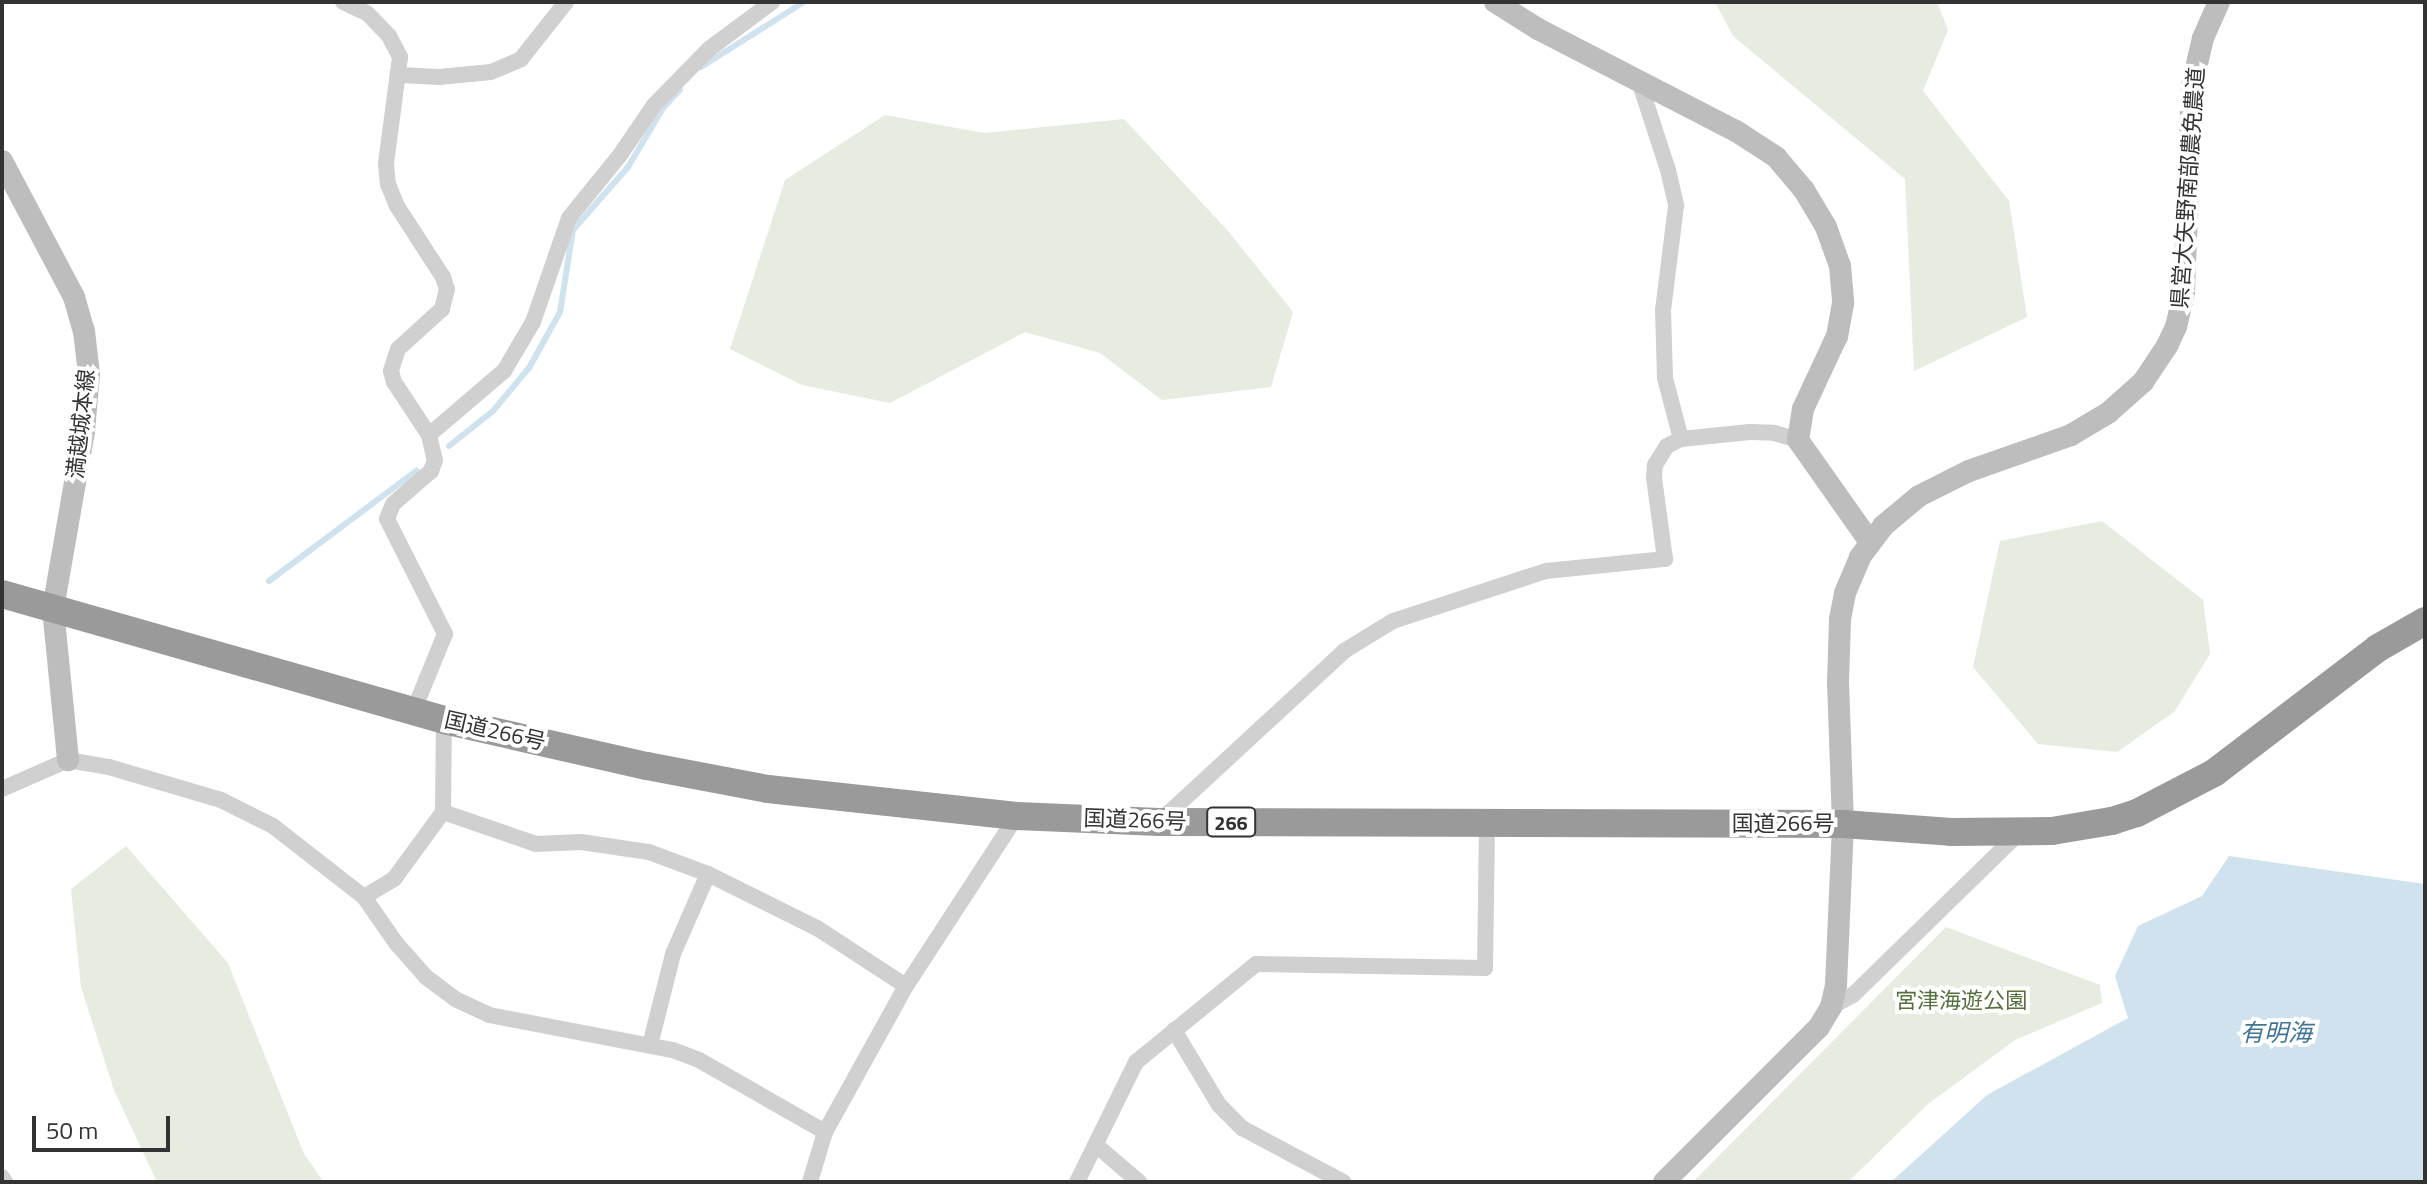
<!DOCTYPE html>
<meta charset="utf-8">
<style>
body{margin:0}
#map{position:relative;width:2427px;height:1184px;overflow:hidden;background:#fff;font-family:"Titillium Web","Noto Sans JP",sans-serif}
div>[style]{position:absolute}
.green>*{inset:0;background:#e6ecdf}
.water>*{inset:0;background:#cfe2ee}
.stream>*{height:6px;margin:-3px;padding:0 3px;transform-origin:3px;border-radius:3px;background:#cfe2ee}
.street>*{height:16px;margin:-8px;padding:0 8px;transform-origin:8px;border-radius:8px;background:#d0d0d0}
.secondary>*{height:22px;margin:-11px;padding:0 11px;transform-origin:11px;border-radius:11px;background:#bdbdbd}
.highway>*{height:28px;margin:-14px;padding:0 14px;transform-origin:14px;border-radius:14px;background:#9a9a9a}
span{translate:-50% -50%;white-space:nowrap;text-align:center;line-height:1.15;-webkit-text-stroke:8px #fff;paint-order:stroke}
.shield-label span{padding:2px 6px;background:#fff;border:2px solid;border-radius:6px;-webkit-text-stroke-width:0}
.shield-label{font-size:20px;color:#333;font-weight:700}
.street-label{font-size:22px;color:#333}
.park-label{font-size:22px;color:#56703f}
.water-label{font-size:24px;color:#3f7597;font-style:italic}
.frame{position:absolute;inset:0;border:4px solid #333;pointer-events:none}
.scale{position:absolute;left:32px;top:1116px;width:138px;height:36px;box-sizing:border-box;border:4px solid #333;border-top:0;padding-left:10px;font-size:24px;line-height:28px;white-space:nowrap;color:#333;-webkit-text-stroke:6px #fff;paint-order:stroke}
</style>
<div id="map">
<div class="green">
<div style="clip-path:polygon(1715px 2px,1937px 2px,1948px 30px,1923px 91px,2009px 201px,2027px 317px,1914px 371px,1905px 179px,1733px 36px)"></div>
<div style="clip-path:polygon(885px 115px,984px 133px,1124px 119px,1228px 231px,1293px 312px,1271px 387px,1162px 400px,1100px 353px,1025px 332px,890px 403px,802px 385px,730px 349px,785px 180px)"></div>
<div style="clip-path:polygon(2102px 521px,2203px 600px,2210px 654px,2174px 712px,2117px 752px,2038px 744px,1973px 667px,2000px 541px)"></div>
<div style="clip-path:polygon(126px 846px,228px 963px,304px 1154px,324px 1182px,157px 1182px,114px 1090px,81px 987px,71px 889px)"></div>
<div style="clip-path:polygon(1946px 927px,2100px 985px,2102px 1003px,2015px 1040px,1928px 1104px,1848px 1182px,1693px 1182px)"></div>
</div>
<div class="water">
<div style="clip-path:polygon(2229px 856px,2425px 884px,2425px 1182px,1891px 1182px,1987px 1095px,2128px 1018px,2115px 976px,2138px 926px,2202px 896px)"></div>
</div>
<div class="stream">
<div style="left:701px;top:67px;width:122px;rotate:-32.3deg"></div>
<div style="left:449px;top:446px;width:56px;rotate:-38.5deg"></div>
<div style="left:493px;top:411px;width:56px;rotate:-50.1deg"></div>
<div style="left:529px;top:368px;width:64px;rotate:-61deg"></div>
<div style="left:560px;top:312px;width:83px;rotate:-81deg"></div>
<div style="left:573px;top:230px;width:84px;rotate:-48.9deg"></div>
<div style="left:628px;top:167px;width:69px;rotate:-59.3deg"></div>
<div style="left:663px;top:108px;width:25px;rotate:-47deg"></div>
<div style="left:269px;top:581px;width:184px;rotate:-36.8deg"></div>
</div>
<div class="street">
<div style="left:343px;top:2px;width:26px;rotate:25deg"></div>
<div style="left:367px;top:13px;width:32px;rotate:46deg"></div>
<div style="left:389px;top:36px;width:24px;rotate:62deg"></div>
<div style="left:400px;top:57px;width:107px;rotate:97.5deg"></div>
<div style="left:386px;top:163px;width:21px;rotate:85deg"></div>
<div style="left:388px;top:184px;width:24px;rotate:68deg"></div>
<div style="left:397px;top:206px;width:85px;rotate:57.1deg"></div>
<div style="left:443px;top:277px;width:13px;rotate:72deg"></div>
<div style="left:447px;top:289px;width:21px;rotate:104deg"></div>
<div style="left:442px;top:309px;width:59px;rotate:137.7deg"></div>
<div style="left:398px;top:349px;width:23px;rotate:108deg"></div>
<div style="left:391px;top:371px;width:11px;rotate:75deg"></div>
<div style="left:394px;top:382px;width:64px;rotate:56.6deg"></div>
<div style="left:429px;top:435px;width:26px;rotate:77deg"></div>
<div style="left:435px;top:460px;width:12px;rotate:110deg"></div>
<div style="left:431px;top:471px;width:50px;rotate:139deg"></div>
<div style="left:393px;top:504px;width:16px;rotate:112deg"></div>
<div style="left:387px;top:519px;width:129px;rotate:63.2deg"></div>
<div style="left:445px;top:634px;width:84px;rotate:112.3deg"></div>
<div style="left:400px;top:75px;width:39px;rotate:3deg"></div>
<div style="left:439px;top:77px;width:52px;rotate:-5.5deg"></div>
<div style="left:491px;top:72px;width:33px;rotate:-23deg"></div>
<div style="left:521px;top:59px;width:73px;rotate:-51.7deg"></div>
<div style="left:1639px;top:81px;width:94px;rotate:72deg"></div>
<div style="left:1668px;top:170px;width:37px;rotate:77deg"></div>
<div style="left:1676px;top:206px;width:105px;rotate:97.1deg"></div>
<div style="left:1663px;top:310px;width:68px;rotate:88.3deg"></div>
<div style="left:1665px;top:378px;width:63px;rotate:75.3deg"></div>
<div style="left:429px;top:435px;width:99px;rotate:-40.5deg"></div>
<div style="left:504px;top:371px;width:57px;rotate:-59.4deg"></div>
<div style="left:533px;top:322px;width:110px;rotate:-70.9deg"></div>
<div style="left:569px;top:218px;width:81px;rotate:-51deg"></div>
<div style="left:620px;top:155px;width:60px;rotate:-55.8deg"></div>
<div style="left:654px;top:105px;width:78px;rotate:-45.5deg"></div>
<div style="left:709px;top:49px;width:79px;rotate:-36.7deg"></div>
<div style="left:2px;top:789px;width:72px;rotate:-23.7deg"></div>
<div style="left:68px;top:760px;width:42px;rotate:9.7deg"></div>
<div style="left:109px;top:767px;width:117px;rotate:16.4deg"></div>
<div style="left:221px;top:800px;width:58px;rotate:26.6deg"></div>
<div style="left:273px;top:826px;width:115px;rotate:38deg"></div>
<div style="left:364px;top:897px;width:56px;rotate:55.2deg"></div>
<div style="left:396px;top:943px;width:45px;rotate:48.6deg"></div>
<div style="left:426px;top:977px;width:36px;rotate:37deg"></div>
<div style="left:455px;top:999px;width:38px;rotate:25deg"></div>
<div style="left:489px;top:1015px;width:187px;rotate:10.8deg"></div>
<div style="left:673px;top:1050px;width:28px;rotate:21deg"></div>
<div style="left:699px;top:1060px;width:145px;rotate:29.7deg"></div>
<div style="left:443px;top:812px;width:98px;rotate:19deg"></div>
<div style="left:536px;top:844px;width:45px;rotate:-2.5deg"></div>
<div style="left:581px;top:842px;width:69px;rotate:8.4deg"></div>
<div style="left:649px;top:852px;width:63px;rotate:20.4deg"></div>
<div style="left:708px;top:874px;width:122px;rotate:26.4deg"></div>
<div style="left:817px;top:928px;width:106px;rotate:33.1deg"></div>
<div style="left:1159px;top:822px;width:252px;rotate:-42.7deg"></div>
<div style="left:1344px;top:651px;width:57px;rotate:-31.5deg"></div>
<div style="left:1393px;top:621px;width:161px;rotate:-18.1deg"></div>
<div style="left:1546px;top:571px;width:120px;rotate:-5.8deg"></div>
<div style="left:1665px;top:559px;width:82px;rotate:-97.7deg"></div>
<div style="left:1654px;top:478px;width:13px;rotate:-86deg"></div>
<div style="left:1655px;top:465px;width:22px;rotate:-58deg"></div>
<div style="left:1667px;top:446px;width:16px;rotate:-27deg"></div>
<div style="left:1681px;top:439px;width:69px;rotate:-5.8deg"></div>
<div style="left:1750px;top:432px;width:24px;rotate:2deg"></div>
<div style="left:1774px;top:433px;width:25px;rotate:16deg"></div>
<div style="left:364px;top:897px;width:35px;rotate:-31deg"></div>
<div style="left:394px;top:879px;width:83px;rotate:-53.8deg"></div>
<div style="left:443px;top:812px;width:92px;rotate:-89.4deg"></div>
<div style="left:1831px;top:1007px;width:25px;rotate:-29deg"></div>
<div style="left:1853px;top:995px;width:233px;rotate:-44.3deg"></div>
<div style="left:1174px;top:1030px;width:87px;rotate:59deg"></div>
<div style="left:1219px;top:1105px;width:33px;rotate:45deg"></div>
<div style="left:1242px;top:1128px;width:115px;rotate:28.1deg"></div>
<div style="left:650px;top:1045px;width:94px;rotate:-75.8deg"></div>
<div style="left:673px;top:954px;width:87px;rotate:-66.4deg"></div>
<div style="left:1096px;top:1145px;width:57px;rotate:40.7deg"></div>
<div style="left:2px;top:1177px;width:6px;rotate:59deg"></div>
<div style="left:810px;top:1182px;width:52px;rotate:-73.3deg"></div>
<div style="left:825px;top:1132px;width:167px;rotate:-61deg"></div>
<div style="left:906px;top:986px;width:203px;rotate:-56.9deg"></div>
<div style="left:1077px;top:1182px;width:134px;rotate:-63.8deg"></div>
<div style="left:1136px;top:1062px;width:155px;rotate:-39.2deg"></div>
<div style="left:1256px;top:964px;width:229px;rotate:1deg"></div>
<div style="left:1485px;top:968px;width:145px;rotate:-89.2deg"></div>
</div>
<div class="secondary">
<div style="left:1495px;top:2px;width:51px;rotate:32.1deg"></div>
<div style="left:1538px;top:29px;width:223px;rotate:27.3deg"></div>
<div style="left:1736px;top:131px;width:48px;rotate:33deg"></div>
<div style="left:1776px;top:157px;width:43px;rotate:49.7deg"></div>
<div style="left:1804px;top:190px;width:43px;rotate:59.3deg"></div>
<div style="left:1826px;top:227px;width:41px;rotate:70.3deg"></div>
<div style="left:1840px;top:266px;width:37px;rotate:85deg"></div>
<div style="left:1843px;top:303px;width:34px;rotate:100deg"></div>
<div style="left:1837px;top:336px;width:81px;rotate:115deg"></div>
<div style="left:1803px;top:409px;width:31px;rotate:99deg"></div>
<div style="left:1798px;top:440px;width:125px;rotate:54.8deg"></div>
<div style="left:2px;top:161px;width:154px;rotate:62.1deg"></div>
<div style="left:74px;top:297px;width:35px;rotate:74deg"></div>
<div style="left:84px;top:331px;width:43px;rotate:83.4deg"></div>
<div style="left:89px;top:374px;width:57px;rotate:95deg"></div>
<div style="left:84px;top:431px;width:181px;rotate:99.9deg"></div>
<div style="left:53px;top:609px;width:152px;rotate:84.3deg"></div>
<div style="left:1664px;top:1182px;width:219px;rotate:-45deg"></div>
<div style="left:1819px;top:1027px;width:23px;rotate:-59deg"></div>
<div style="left:1831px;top:1007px;width:23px;rotate:-77deg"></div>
<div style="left:1836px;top:985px;width:161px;rotate:-87.5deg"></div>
<div style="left:1843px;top:824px;width:141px;rotate:-92deg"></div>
<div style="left:1838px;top:683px;width:64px;rotate:-88.2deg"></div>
<div style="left:1840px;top:619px;width:26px;rotate:-79deg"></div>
<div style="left:1845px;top:593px;width:39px;rotate:-67deg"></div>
<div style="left:1860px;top:557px;width:39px;rotate:-53deg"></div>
<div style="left:1883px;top:526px;width:47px;rotate:-39.8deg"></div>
<div style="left:1919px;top:496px;width:56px;rotate:-26.6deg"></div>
<div style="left:1969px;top:471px;width:108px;rotate:-19.4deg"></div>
<div style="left:2071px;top:435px;width:43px;rotate:-30.7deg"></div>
<div style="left:2108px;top:413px;width:47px;rotate:-41.5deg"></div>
<div style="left:2143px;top:382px;width:43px;rotate:-56.3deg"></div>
<div style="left:2167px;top:346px;width:21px;rotate:-65deg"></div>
<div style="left:2176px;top:327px;width:37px;rotate:-77deg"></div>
<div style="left:2184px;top:291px;width:206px;rotate:-87.8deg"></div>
<div style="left:2192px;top:85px;width:48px;rotate:-76.8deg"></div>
<div style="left:2203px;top:38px;width:39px;rotate:-66deg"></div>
</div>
<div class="highway">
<div style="left:2px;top:594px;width:460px;rotate:15.9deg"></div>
<div style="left:444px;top:720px;width:208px;rotate:12.8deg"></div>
<div style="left:647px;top:766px;width:123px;rotate:10.8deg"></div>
<div style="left:768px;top:789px;width:250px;rotate:6.2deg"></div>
<div style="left:1017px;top:816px;width:142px;rotate:2.4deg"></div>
<div style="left:1159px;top:822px;width:684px;rotate:0.17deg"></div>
<div style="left:1843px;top:824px;width:108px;rotate:4.2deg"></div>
<div style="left:1951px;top:832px;width:101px;rotate:-0.6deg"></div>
<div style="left:2052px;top:831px;width:61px;rotate:-9.5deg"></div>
<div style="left:2112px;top:821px;width:26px;rotate:-18deg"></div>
<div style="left:2137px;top:813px;width:87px;rotate:-27.5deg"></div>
<div style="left:2214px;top:773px;width:206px;rotate:-37.3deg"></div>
<div style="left:2378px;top:648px;width:54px;rotate:-29.9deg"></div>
</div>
<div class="shield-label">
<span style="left:1231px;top:822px">266</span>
</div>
<div class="street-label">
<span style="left:2188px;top:188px;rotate:-86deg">県営大矢野南部農免農道</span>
<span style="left:81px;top:424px;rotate:-84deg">満越城本線</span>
<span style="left:495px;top:731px;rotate:13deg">国道266号</span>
<span style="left:1135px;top:820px;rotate:2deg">国道266号</span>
<span style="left:1783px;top:824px">国道266号</span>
</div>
<div class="park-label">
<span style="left:1961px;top:1001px">宮津海遊公園</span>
</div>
<div class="water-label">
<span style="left:2276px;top:1033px">有明海</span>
</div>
<div class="frame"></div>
<div class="scale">50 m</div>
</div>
